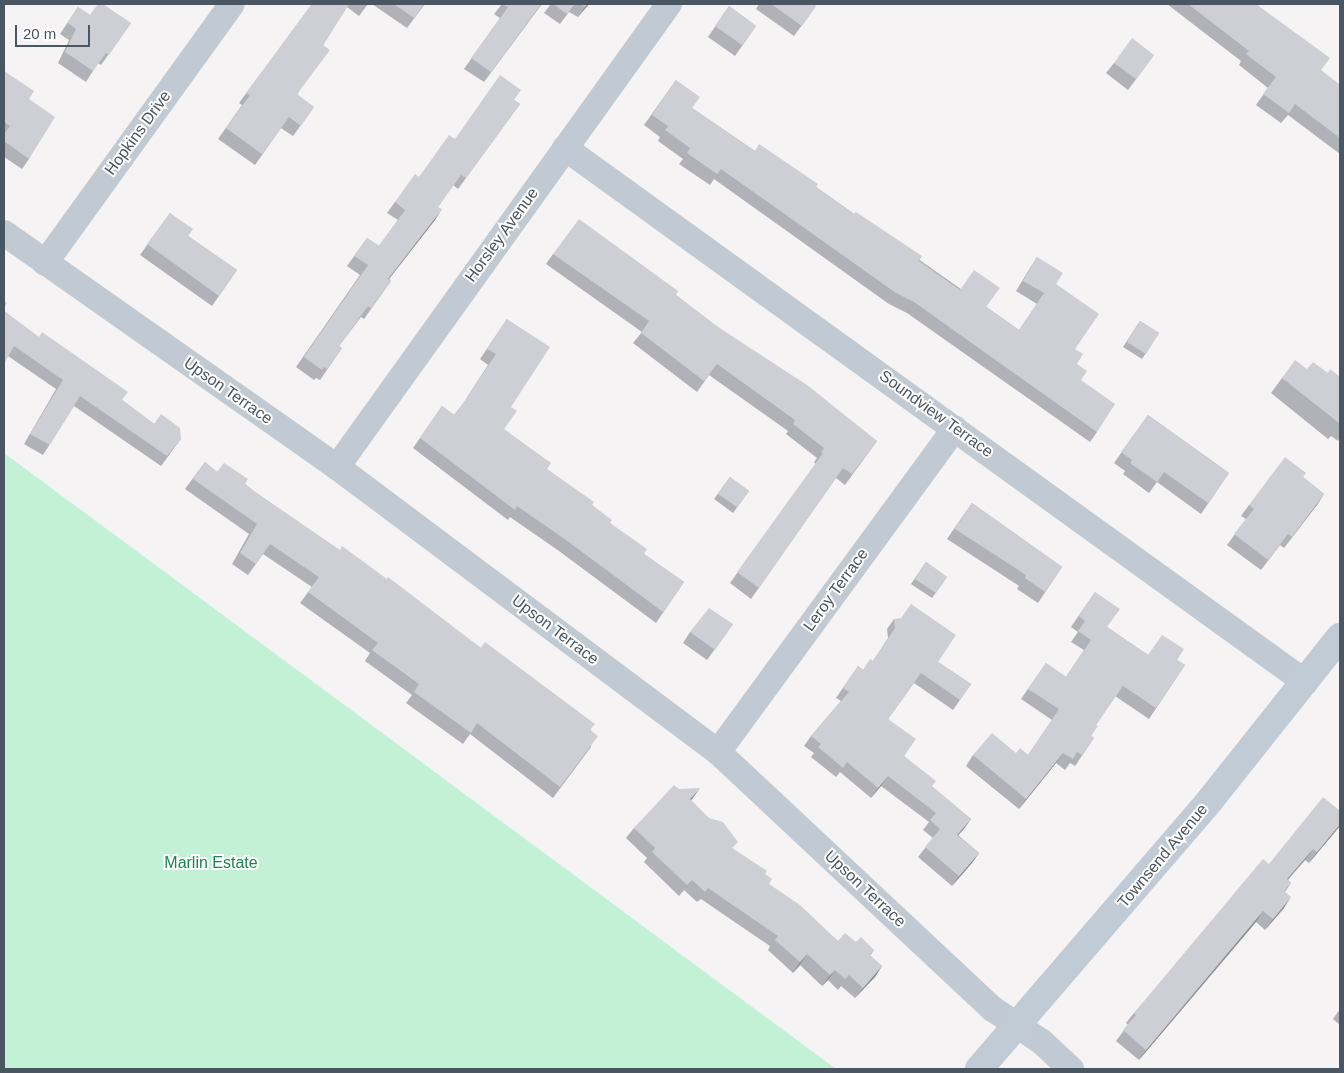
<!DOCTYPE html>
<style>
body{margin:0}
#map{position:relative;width:1344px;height:1073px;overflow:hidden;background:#f5f3f3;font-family:Arial,sans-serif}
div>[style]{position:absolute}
.green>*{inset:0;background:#c3f1d5}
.street>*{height:26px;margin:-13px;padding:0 13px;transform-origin:13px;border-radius:13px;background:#c1cad2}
.secondary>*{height:28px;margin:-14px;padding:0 14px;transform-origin:14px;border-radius:14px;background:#c1cbd6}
.wall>*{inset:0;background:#b0b2b7}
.shaded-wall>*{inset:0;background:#909195}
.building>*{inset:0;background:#cdcfd5}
span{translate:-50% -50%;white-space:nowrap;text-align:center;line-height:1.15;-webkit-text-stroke:4px #fff;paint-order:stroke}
.street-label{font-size:16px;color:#4a5661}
.park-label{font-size:16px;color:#17864f}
.frame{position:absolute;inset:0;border:5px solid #4a5661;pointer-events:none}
.scale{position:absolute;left:15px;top:25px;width:75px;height:22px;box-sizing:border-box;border:2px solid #4a5661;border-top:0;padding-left:6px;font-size:15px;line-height:18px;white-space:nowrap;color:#4a5661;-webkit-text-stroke:4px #fff;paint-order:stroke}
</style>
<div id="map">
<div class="green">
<div style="clip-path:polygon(4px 453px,836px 1069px,4px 1069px)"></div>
</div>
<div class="street">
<div style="left:565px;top:148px;width:913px;rotate:35.82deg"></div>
<div style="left:4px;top:233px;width:407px;rotate:35.1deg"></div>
<div style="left:337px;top:467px;width:476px;rotate:36.8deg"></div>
<div style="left:718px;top:752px;width:376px;rotate:43.1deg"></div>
<div style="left:993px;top:1009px;width:59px;rotate:34deg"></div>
<div style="left:1042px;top:1042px;width:40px;rotate:43deg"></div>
<div style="left:45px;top:263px;width:319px;rotate:-54.2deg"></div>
<div style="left:337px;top:467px;width:570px;rotate:-54.36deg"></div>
<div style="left:718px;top:752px;width:401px;rotate:-53.8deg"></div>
</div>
<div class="secondary">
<div style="left:979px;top:1069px;width:356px;rotate:-49.3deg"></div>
<div style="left:1211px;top:799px;width:207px;rotate:-51.5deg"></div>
</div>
<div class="wall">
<div style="clip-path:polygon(312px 4px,368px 4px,359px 16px,347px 7px,323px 45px,297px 95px,314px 107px,293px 136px,281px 128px,255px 165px,218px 139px,242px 105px,239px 103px)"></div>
<div style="clip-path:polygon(372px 4px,425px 4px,407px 28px)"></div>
<div style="clip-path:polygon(502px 4px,542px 4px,484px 82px,464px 69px,500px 18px,494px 14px)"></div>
<div style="clip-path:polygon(551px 4px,589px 4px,578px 17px,569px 12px,560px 24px,544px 13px)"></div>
<div style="clip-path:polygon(759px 4px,813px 4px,816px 6px,794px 36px,756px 9px)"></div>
<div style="clip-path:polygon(1167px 4px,1256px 4px,1321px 71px,1340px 85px,1340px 154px,1288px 115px,1281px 123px,1256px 105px,1268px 88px,1239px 65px,1241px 61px)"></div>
<div style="clip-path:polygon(729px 6px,756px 26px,735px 56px,708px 37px)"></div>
<div style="clip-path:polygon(78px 7px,90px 15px,131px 23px,101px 65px,98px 63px,86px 82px,58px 63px,69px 40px,60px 34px)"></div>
<div style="clip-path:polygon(1154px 55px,1128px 90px,1106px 73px,1114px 63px)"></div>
<div style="clip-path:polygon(4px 71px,29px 99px,29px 159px,22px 169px,4px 157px)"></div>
<div style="clip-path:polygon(676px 80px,692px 108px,755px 151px,816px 187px,1019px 330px,1037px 304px,1016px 291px,1030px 268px,1037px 257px,1056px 284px,1075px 349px,1077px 364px,1081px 380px,1097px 432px,1090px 442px,907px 313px,889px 304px,714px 179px,710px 185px,679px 164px,683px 159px,658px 141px,660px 137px,644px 125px)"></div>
<div style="clip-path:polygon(514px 100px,520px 104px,458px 189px,453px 185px,438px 207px,435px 220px,389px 279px,391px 281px,364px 319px,361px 317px,339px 346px,342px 348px,320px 380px,316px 378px,314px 380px,296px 367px,360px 275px,347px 266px,367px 238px,379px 246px,398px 220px,387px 213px,395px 202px,455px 139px)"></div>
<div style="clip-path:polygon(170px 213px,188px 236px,237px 270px,212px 306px,140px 255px)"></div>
<div style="clip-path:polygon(553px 254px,676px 295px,715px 325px,877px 441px,845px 485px,836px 478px,751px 599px,730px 583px,816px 464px,814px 462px,817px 458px,786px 434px,788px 431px,709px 375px,697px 392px,633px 343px,642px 332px,546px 264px)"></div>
<div style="clip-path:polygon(4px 311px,122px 400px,154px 424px,181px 439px,161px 466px,74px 406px,43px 455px,24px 444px,56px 389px,8px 356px)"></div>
<div style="clip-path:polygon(507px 319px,511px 407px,504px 429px,547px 469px,592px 505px,610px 523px,644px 554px,684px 582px,656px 623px,559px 551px,510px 517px,508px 520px,413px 448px,442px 406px,454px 415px,462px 405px,488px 365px,480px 359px)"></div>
<div style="clip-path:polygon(1140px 321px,1159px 333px,1142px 359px,1123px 347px)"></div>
<div style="clip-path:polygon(1307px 369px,1328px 373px,1340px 377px,1340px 437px,1338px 441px,1331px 436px,1328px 439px,1271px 393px,1282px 378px)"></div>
<div style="clip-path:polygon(1148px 415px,1229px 473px,1201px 514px,1157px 482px,1149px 493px,1123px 474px,1125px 471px,1114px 463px)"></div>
<div style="clip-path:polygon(205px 462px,217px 472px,245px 484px,255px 492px,481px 648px,591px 730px,591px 747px,553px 798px,470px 734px,463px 744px,406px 703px,412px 695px,365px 661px,370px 653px,300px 603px,312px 587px,263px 554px,248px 575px,232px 564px,249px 534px,185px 489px)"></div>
<div style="clip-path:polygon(730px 477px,749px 491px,733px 513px,714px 499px)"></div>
<div style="clip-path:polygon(1303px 477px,1324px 494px,1284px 548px,1280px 545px,1261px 570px,1227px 545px,1246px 519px,1241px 516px,1249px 505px)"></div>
<div style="clip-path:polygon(972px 503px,1062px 567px,1038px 603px,1017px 589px,1019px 586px,947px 539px)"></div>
<div style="clip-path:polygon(926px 562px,947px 577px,932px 598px,911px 584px)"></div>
<div style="clip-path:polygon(1095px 592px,1107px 627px,1148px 655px,1177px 660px,1185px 665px,1149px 719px,1115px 696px,1096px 725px,1091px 736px,1094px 738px,1075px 766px,1070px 763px,1065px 770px,1056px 763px,1019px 809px,966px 766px,973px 755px,1016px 753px,1028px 755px,1052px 720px,1021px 699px,1046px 663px,1066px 677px,1084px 650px,1071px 642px,1078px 632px,1071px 627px)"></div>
<div style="clip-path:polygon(894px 619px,938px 662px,971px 684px,953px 710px,914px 683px,888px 719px,904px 756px,932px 787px,971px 819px,958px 835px,979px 853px,972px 863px,952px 886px,918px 857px,933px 838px,923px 830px,929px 822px,881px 786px,871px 798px,840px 772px,836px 777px,811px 757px,814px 753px,804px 746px,811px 736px,841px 701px,836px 698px,858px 666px,863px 670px,873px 661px,888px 638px,887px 629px)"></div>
<div style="clip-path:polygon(733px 624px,707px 660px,683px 643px,690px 632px)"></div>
<div style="clip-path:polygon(679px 789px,693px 798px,691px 800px,733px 849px,765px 874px,769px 884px,838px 941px,856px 942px,874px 950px,870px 956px,882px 966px,875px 977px,855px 998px,841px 986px,838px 990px,828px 980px,822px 986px,800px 965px,793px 973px,768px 950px,770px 946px,701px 899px,697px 902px,684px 890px,679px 896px,644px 862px,647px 858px,626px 838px,634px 828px)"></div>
<div style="clip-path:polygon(1339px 827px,1309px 863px,1305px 860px,1288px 880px,1291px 883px,1285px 892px,1284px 908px,1265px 930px,1256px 922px,1139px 1060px,1116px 1041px,1128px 1025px,1126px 1023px,1134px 1013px,1269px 864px)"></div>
<div style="clip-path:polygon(1340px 1009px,1340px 1025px,1333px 1019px)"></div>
</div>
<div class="shaded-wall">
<div style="clip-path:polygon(587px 4px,589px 4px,578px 17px,585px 7px)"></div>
<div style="clip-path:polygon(442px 209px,435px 220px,381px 289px,388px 279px)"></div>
<div style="clip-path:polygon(1324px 494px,1317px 505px,1284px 548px,1292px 537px)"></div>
<div style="clip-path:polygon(1063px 753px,1056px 763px,1019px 809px,1026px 799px)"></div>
<div style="clip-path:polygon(888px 776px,881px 786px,871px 798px,878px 788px)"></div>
<div style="clip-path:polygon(700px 788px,693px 798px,682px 810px,690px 799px)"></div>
<div style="clip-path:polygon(971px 819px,964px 829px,950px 844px,957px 835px)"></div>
<div style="clip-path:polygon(1340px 824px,1340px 826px,1309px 863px,1317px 852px)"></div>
<div style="clip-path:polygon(1313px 849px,1305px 860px,1279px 889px,1287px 879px)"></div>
<div style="clip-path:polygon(979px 853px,972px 863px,952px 886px,959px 876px)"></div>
<div style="clip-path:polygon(1291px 897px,1284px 908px,1265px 930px,1273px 919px)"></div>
<div style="clip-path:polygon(1263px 911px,1256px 922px,1139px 1060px,1146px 1050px)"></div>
<div style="clip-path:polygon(807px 954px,800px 965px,793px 973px,800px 962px)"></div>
<div style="clip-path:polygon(882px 966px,875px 977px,855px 998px,863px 988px)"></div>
<div style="clip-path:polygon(835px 970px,828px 980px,822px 986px,830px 975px)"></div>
</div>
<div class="building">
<div style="clip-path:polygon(98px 4px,103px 4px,131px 23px,109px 55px,106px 53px,93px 71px,65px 52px,76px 29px,68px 23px,78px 7px,90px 15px)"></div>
<div style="clip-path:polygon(312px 4px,349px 4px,323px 45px,330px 50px,297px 94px,314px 107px,301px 126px,289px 117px,262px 154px,226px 128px,250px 95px,246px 93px)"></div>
<div style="clip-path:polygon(394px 4px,424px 4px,414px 18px)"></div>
<div style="clip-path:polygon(502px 4px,541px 4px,491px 72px,471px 58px,508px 7px)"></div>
<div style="clip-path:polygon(553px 4px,575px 4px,567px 14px)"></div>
<div style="clip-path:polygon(581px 4px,587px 4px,585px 7px)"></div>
<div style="clip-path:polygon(771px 4px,813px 4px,816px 6px,802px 26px)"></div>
<div style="clip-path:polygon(1188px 4px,1256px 4px,1330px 58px,1321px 70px,1340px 85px,1340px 138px,1295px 104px,1289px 113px,1263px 94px,1276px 77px,1246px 54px,1249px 51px)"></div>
<div style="clip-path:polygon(729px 6px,756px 26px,742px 45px,715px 26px)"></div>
<div style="clip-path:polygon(1132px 38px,1154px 55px,1136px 79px,1114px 63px)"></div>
<div style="clip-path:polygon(4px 71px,34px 91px,29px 99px,55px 117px,29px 159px,4px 141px,4px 134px,10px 126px,4px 122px)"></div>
<div style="clip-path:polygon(500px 75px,521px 90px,514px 100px,520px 104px,466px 178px,461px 175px,438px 207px,442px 209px,388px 279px,391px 281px,371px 308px,368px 306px,339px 346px,342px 348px,327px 369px,324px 367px,322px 370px,304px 357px,368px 265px,354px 256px,367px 238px,379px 246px,405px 210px,395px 202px,415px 174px,419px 177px,449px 135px,455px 139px)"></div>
<div style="clip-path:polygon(676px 80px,700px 97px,692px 108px,755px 151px,759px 144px,818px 184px,816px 187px,854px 214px,856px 212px,922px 256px,919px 261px,960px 290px,974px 270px,1000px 288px,986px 307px,1019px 330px,1044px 293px,1023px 281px,1037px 257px,1063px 273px,1056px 284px,1099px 314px,1075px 349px,1083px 354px,1077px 364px,1087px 371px,1081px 380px,1115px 404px,1097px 432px,914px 302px,896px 293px,721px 169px,717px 174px,687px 153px,690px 148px,665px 130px,668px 126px,652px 115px)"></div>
<div style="clip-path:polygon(170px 213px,193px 229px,188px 236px,237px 270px,219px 296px,147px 244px)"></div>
<div style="clip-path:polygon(579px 219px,678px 291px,676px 295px,715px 325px,807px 385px,877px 441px,852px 474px,843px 468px,759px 588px,737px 572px,823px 453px,821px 452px,824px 448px,793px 424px,795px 420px,717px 364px,704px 381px,641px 333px,649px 321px,553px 254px)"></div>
<div style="clip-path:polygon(4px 301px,7px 303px,4px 308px)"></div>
<div style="clip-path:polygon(4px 311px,39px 337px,42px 332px,128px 392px,122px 400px,154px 424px,161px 414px,180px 428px,181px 439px,167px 456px,80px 396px,50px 445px,30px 434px,63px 380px,14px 346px,4px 364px)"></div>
<div style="clip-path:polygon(507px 319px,550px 347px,511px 407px,517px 411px,504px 429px,551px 463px,547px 469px,594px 502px,592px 505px,612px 520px,610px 523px,647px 549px,644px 554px,684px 582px,663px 612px,566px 540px,517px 506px,515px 510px,420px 438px,442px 406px,454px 415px,464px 402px,496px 354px,487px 349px)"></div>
<div style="clip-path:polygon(1140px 321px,1159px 333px,1146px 354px,1127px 342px)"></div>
<div style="clip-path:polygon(1295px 360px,1307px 369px,1313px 362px,1328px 373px,1330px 369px,1340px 377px,1340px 422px,1339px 423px,1282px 378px)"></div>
<div style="clip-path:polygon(1148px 415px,1229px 473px,1208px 503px,1164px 472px,1157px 482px,1130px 463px,1132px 460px,1121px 452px)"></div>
<div style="clip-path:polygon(1285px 457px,1306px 473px,1303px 477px,1324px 494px,1292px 537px,1288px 534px,1268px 560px,1234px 534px,1254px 509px,1249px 505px)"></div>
<div style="clip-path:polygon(205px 462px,217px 472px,224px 463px,248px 479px,245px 484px,255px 492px,340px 550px,342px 546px,387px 579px,388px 577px,481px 648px,485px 642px,595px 724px,590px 730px,598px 736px,560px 787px,477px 723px,471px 733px,414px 692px,419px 684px,372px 650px,378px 643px,308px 592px,319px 577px,270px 544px,256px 564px,240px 553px,257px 524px,193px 479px)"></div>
<div style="clip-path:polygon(730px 477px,749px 491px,737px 507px,718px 494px)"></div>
<div style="clip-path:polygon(972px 503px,1062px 567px,1045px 592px,1025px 578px,1026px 575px,955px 529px)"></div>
<div style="clip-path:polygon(926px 562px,947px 577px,936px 593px,915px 579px)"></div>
<div style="clip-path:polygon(1095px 592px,1120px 609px,1107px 627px,1148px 655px,1162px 635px,1184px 649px,1177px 660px,1185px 665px,1156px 708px,1123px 686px,1096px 725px,1098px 726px,1091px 736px,1094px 738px,1082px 755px,1077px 752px,1073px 759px,1063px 753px,1026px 799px,973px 755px,992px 733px,1016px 753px,1020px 748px,1028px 755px,1059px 709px,1028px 689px,1046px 663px,1066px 677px,1091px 640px,1078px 631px,1085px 621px,1079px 616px)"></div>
<div style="clip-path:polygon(911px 604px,956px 635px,938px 662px,971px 684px,960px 700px,921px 673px,888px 719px,916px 739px,904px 756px,936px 781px,932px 786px,971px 819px,957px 835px,979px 853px,959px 876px,925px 847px,940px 829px,930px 820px,936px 813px,888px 776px,878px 788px,847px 762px,843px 768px,818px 747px,821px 744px,811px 736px,849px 692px,843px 688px,858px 666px,863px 670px,870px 659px,873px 661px,895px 628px,894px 619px,901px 618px)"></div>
<div style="clip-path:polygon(709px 608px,733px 624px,715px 650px,690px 632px)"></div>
<div style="clip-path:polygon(674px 785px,679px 789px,700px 788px,690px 799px,709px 818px,723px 822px,738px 842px,732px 848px,767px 871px,765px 874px,772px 879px,769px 884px,800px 905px,838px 941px,845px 933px,856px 942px,861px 937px,874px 950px,870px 955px,882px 966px,863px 988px,849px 975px,845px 979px,835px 970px,830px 975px,807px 954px,800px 962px,775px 940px,778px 936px,708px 888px,705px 892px,692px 880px,687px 885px,652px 852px,655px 848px,634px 828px)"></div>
<div style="clip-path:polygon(1323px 797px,1340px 811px,1340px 824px,1317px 852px,1313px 849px,1287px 879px,1291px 883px,1284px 891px,1291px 897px,1273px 919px,1263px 911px,1146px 1050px,1123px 1030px,1136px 1015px,1134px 1013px,1263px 859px,1269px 864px)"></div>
</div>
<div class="street-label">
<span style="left:138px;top:133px;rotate:-54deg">Hopkins Drive</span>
<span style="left:502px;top:235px;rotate:-54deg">Horsley Avenue</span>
<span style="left:228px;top:391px;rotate:35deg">Upson Terrace</span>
<span style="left:936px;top:414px;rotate:36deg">Soundview Terrace</span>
<span style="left:836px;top:590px;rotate:-54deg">Leroy Terrace</span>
<span style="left:555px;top:630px;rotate:37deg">Upson Terrace</span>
<span style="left:1163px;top:856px;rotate:-50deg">Townsend Avenue</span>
<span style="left:865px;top:889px;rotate:43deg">Upson Terrace</span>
</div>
<div class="park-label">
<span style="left:211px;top:863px">Marlin Estate</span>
</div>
<div class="frame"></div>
<div class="scale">20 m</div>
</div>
